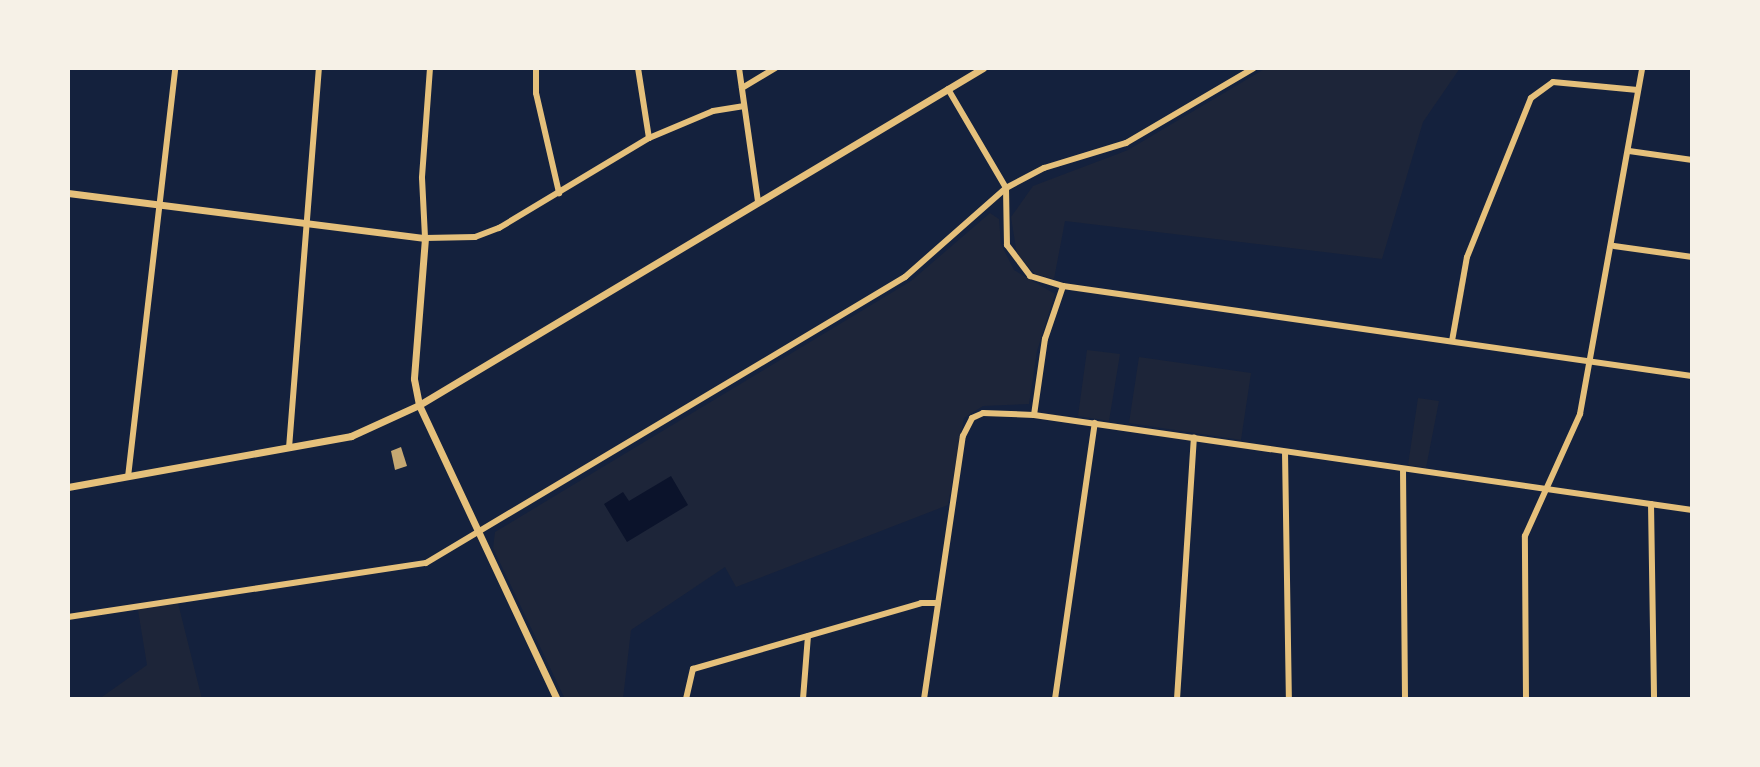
<!DOCTYPE html>
<style>
body{margin:0}
#map{position:relative;width:1760px;height:767px;overflow:hidden;background:#14213d;font-family:"Times New Roman",serif}
div>[style]{position:absolute}
.green>*{inset:0;background:#1d2539}
.water>*{inset:0;background:#0b132b}
.building>*{inset:0;background:#c6a872}
.minor>*{height:6px;margin:-3px;padding:0 3px;transform-origin:3px;border-radius:3px;background:#e5c07b}
.tertiary>*{height:7px;margin:-3.5px;padding:0 3.5px;transform-origin:3.5px;border-radius:3.5px;background:#e5c07b}
span{translate:-50% -50%;white-space:nowrap;text-align:center;line-height:1.15;-webkit-text-stroke:8px #f6f1e7;paint-order:stroke}
.frame{position:absolute;inset:0;border:70px solid #f6f1e7;pointer-events:none}
</style>
<div id="map">
<div class="green">
<div style="clip-path:polygon(1266px 68px,1460px 68px,1423px 122px,1382px 259px,1065px 221px,1054px 279px,1035px 274px,1017px 255px,1011px 217px,1033px 186px,1128px 150px)"></div>
<div style="clip-path:polygon(990px 213px,999px 219px,1001px 244px,1014px 270px,1055px 294px,1037px 351px,1029px 404px,983px 406px,964px 418px,948px 505px,736px 587px,725px 567px,631px 630px,623px 699px,564px 697px,493px 548px,495px 532px,911px 281px)"></div>
<div style="clip-path:polygon(1087px 350px,1120px 354px,1109px 421px,1078px 416px)"></div>
<div style="clip-path:polygon(1139px 357px,1251px 373px,1241px 440px,1129px 423px)"></div>
<div style="clip-path:polygon(1418px 398px,1439px 401px,1426px 468px,1408px 465px)"></div>
<div style="clip-path:polygon(177px 599px,202px 699px,99px 699px,147px 665px,137px 604px)"></div>
</div>
<div class="water">
<div style="clip-path:polygon(671px 476px,688px 505px,627px 542px,604px 504px,623px 492px,629px 501px)"></div>
</div>
<div class="building">
<div style="clip-path:polygon(401px 447px,407px 466px,395px 470px,391px 451px)"></div>
</div>
<div class="minor">
<div style="left:430px;top:68px;width:110px;rotate:94.2deg"></div>
<div style="left:422px;top:178px;width:60px;rotate:87.1deg"></div>
<div style="left:425px;top:238px;width:50px;rotate:-1.1deg"></div>
<div style="left:475px;top:237px;width:26px;rotate:-21deg"></div>
<div style="left:499px;top:228px;width:175px;rotate:-31deg"></div>
<div style="left:649px;top:138px;width:69px;rotate:-22.9deg"></div>
<div style="left:713px;top:111px;width:30px;rotate:-9deg"></div>
<div style="left:536px;top:68px;width:25px;rotate:90deg"></div>
<div style="left:536px;top:93px;width:103px;rotate:77deg"></div>
<div style="left:638px;top:68px;width:71px;rotate:81.1deg"></div>
<div style="left:739px;top:68px;width:135px;rotate:81.9deg"></div>
<div style="left:742px;top:88px;width:39px;rotate:-31deg"></div>
<div style="left:948px;top:89px;width:115px;rotate:59.6deg"></div>
<div style="left:1006px;top:188px;width:57px;rotate:89deg"></div>
<div style="left:1007px;top:245px;width:39px;rotate:53deg"></div>
<div style="left:1030px;top:276px;width:34px;rotate:17deg"></div>
<div style="left:1063px;top:286px;width:635px;rotate:8.14deg"></div>
<div style="left:1629px;top:151px;width:64px;rotate:8.1deg"></div>
<div style="left:1614px;top:246px;width:79px;rotate:8deg"></div>
<div style="left:1452px;top:341px;width:85px;rotate:-79.9deg"></div>
<div style="left:1467px;top:257px;width:171px;rotate:-68.1deg"></div>
<div style="left:1531px;top:98px;width:27px;rotate:-36deg"></div>
<div style="left:1553px;top:82px;width:85px;rotate:5.4deg"></div>
<div style="left:1034px;top:415px;width:77px;rotate:-81.8deg"></div>
<div style="left:1045px;top:339px;width:56px;rotate:-71.2deg"></div>
<div style="left:289px;top:448px;width:381px;rotate:-85.5deg"></div>
<div style="left:1285px;top:452px;width:247px;rotate:89.1deg"></div>
<div style="left:1403px;top:469px;width:230px;rotate:89.5deg"></div>
<div style="left:128px;top:477px;width:412px;rotate:-83.4deg"></div>
<div style="left:1651px;top:504px;width:195px;rotate:89.1deg"></div>
<div style="left:68px;top:617px;width:362px;rotate:-8.6deg"></div>
<div style="left:426px;top:563px;width:558px;rotate:-30.84deg"></div>
<div style="left:905px;top:277px;width:135px;rotate:-41.4deg"></div>
<div style="left:1006px;top:188px;width:43px;rotate:-27.8deg"></div>
<div style="left:1044px;top:168px;width:86px;rotate:-17deg"></div>
<div style="left:1126px;top:143px;width:148px;rotate:-30.4deg"></div>
<div style="left:686px;top:699px;width:31px;rotate:-77deg"></div>
<div style="left:693px;top:669px;width:237px;rotate:-16.1deg"></div>
<div style="left:921px;top:603px;width:17px"></div>
<div style="left:803px;top:699px;width:63px;rotate:-85.5deg"></div>
<div style="left:924px;top:699px;width:266px;rotate:-81.6deg"></div>
<div style="left:963px;top:436px;width:20px;rotate:-63deg"></div>
<div style="left:972px;top:418px;width:12px;rotate:-24deg"></div>
<div style="left:983px;top:413px;width:51px;rotate:2.2deg"></div>
<div style="left:1034px;top:415px;width:665px;rotate:8.22deg"></div>
<div style="left:1055px;top:699px;width:279px;rotate:-81.8deg"></div>
<div style="left:1177px;top:699px;width:262px;rotate:-86.3deg"></div>
<div style="left:1526px;top:699px;width:163px;rotate:-90.4deg"></div>
<div style="left:1525px;top:536px;width:134px;rotate:-65.7deg"></div>
<div style="left:1580px;top:414px;width:352px;rotate:-79.8deg"></div>
</div>
<div class="tertiary">
<div style="left:68px;top:193px;width:360px;rotate:7.2deg"></div>
<div style="left:425px;top:238px;width:141px;rotate:94.5deg"></div>
<div style="left:414px;top:379px;width:26px;rotate:79deg"></div>
<div style="left:419px;top:405px;width:325px;rotate:64.9deg"></div>
<div style="left:68px;top:487px;width:288px;rotate:-10.2deg"></div>
<div style="left:351px;top:436px;width:75px;rotate:-24.5deg"></div>
<div style="left:419px;top:405px;width:657px;rotate:-30.86deg"></div>
</div>
<div class="frame"></div>
</div>
